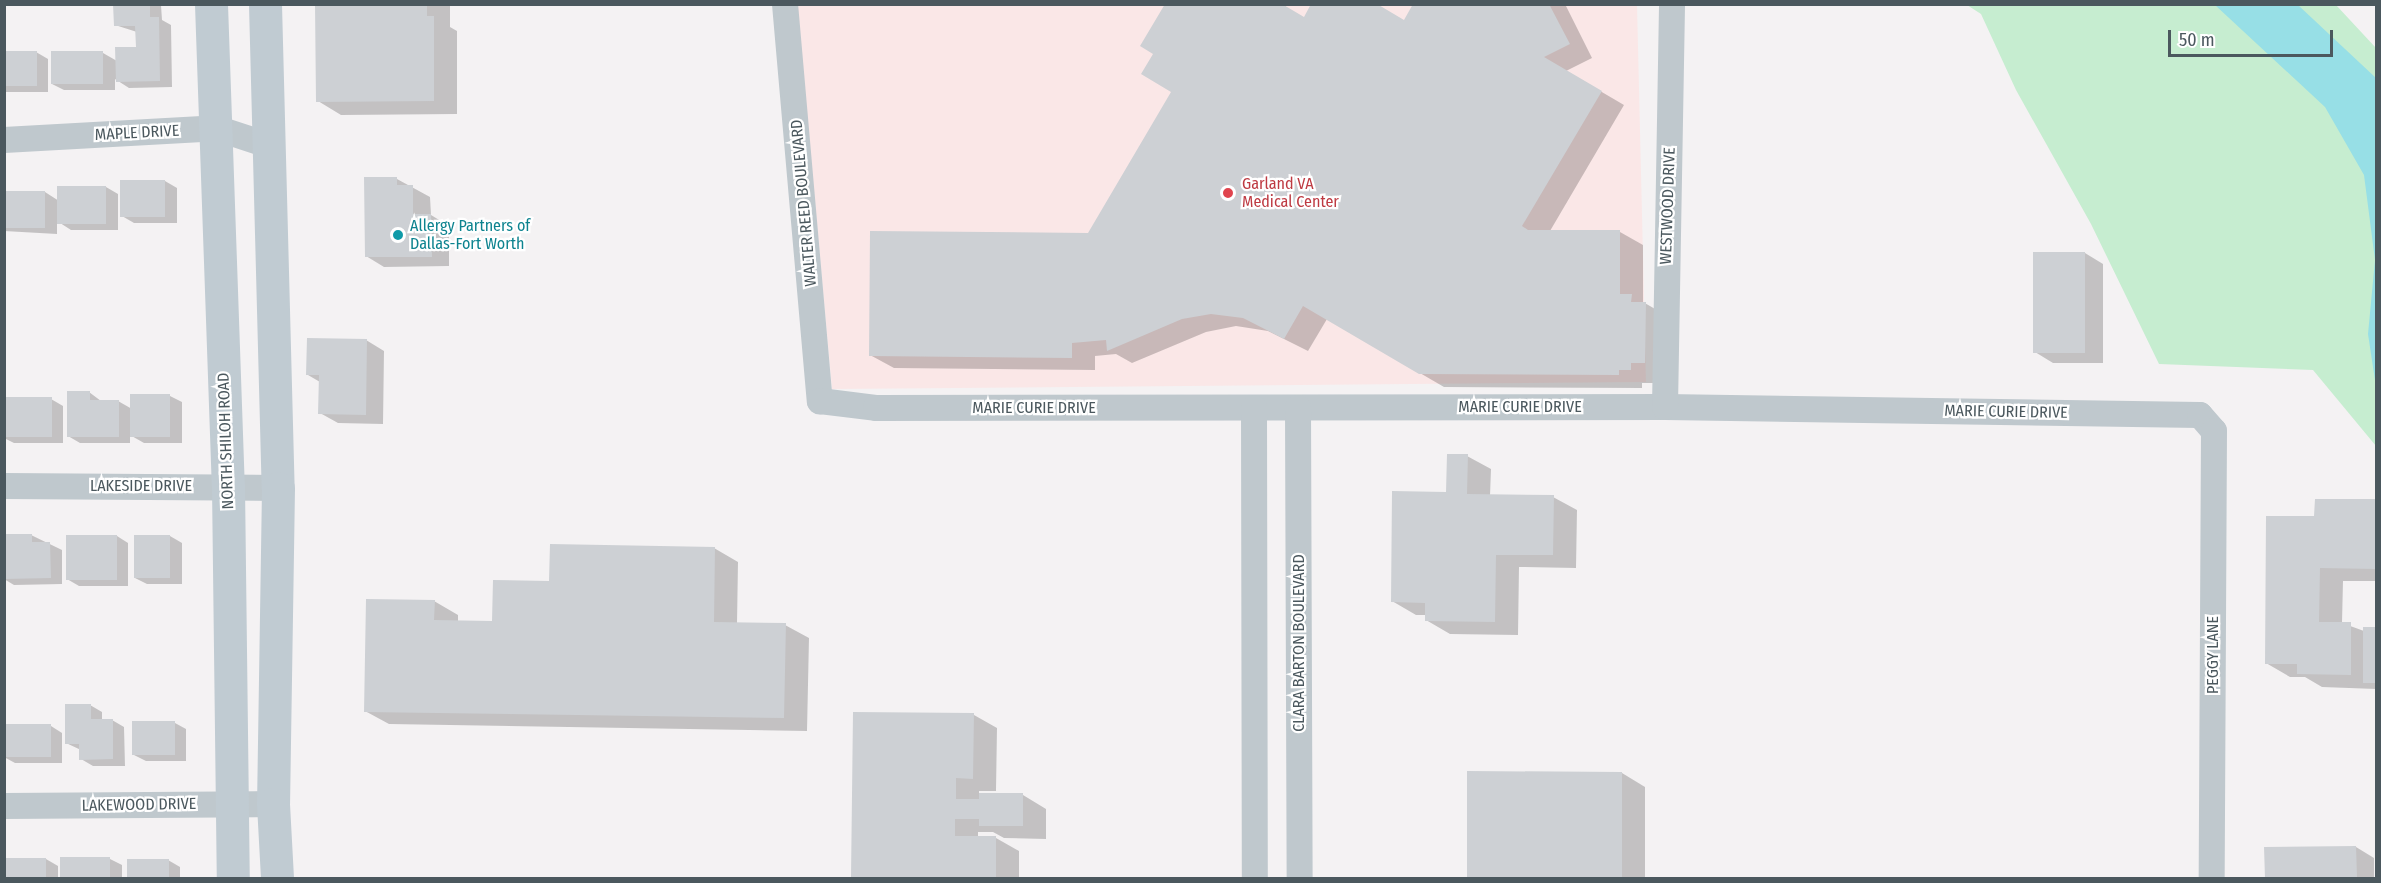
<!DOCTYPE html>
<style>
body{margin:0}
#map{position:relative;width:2381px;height:883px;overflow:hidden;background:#f4f2f3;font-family:"Fira Sans Condensed",sans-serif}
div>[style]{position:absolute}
.medical>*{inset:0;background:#fae7e7}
.green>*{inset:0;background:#c6edd0}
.water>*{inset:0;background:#97dfe6}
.shadow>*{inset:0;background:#0003}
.building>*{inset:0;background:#cdd0d4}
.minor>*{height:26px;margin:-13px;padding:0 13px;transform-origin:13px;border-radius:13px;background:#bfc8cd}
.secondary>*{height:33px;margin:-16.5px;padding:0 16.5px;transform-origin:16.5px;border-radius:16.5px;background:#c0cbd2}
.dots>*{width:16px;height:16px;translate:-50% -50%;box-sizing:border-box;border:3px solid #fff;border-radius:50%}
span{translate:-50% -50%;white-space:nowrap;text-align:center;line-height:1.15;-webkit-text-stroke:4.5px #fff;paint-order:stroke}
.street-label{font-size:16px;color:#4b585e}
.health-label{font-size:16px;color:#be3a42}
.left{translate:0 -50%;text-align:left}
.culture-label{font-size:16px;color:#0d838f}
.frame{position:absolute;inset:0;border:6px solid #4b585e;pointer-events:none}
.scale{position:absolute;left:2168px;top:30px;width:165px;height:27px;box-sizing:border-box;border:3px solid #4b585e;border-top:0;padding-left:8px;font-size:18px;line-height:21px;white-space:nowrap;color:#4b585e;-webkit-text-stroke:4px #fff;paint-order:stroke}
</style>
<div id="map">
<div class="medical">
<div style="clip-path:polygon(797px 5px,1637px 5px,1646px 382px,832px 389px)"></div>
</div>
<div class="green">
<div style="clip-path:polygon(1967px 5px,2336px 5px,2376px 48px,2376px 446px,2313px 370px,2159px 364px,2091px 224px,2016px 90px,1981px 14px)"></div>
</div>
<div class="water">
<div style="clip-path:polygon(2215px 5px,2298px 5px,2376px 78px,2376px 387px,2368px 334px,2375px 260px,2364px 175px,2325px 107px)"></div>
</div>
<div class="shadow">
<div style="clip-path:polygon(115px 4px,161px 5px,162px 20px,171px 25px,172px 87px,129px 88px,115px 79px,115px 90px,64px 90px,52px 84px,103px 53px,117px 61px,137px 48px,137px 32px,115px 25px)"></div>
<div style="clip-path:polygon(317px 4px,450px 4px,450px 27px,457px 31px,457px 114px,341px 115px,318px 101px)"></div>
<div style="clip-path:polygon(1167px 4px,1287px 4px,1285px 8px,1304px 19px,1404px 22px,1415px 4px,1565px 4px,1592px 58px,1566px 71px,1624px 105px,1550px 231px,1620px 232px,1643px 245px,1643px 302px,1669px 317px,1654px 383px,1642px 383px,1642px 388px,1444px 387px,1327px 319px,1308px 351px,1268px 331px,1236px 326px,1206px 332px,1132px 363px,1116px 354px,1095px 356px,1095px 370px,894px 368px,870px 355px,1089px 235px,1173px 91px,1155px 53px)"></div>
<div style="clip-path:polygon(4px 52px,36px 52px,48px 59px,48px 92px,4px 92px)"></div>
<div style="clip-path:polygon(397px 179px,430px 197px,431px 215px,449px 226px,449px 266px,384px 267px,366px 256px)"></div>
<div style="clip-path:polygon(165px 181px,177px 188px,177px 223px,134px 223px,122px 216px)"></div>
<div style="clip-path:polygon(106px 187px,118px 194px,118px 230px,71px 230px,57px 221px,57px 234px,4px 231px,4px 192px,45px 192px,59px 201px)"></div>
<div style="clip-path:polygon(2085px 253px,2103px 264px,2103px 363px,2053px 363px,2035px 352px)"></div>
<div style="clip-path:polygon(366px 340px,384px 351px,383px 424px,338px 423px,320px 413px,320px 382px,308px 375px)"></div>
<div style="clip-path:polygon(89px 392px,101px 401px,118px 401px,132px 409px,170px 396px,182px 402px,182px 443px,144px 443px,130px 435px,130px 443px,80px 443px,68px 436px)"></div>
<div style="clip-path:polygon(4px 399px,51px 399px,63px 406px,63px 443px,14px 443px,4px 438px)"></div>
<div style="clip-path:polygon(1467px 456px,1491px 469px,1490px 496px,1553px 497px,1577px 510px,1576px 568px,1519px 567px,1518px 635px,1450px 634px,1426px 620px,1426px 615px,1416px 615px,1392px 601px)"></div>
<div style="clip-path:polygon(2316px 501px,2376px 501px,2376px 581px,2343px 581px,2342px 623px,2364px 631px,2376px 628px,2376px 689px,2322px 687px,2305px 677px,2290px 677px,2266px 663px,2316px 518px)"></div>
<div style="clip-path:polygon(31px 535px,62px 550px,62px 584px,14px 585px,4px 579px,4px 536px)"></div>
<div style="clip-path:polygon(117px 536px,128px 543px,128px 586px,79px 586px,67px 579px)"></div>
<div style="clip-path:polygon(170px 536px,182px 543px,182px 584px,147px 584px,135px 578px)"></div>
<div style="clip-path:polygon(714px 548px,738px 562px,737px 624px,785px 625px,809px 638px,807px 731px,389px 724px,365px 711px,434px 601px,458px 615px,458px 622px,494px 622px,551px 583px)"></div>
<div style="clip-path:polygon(90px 705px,102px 712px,102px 720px,112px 720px,124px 727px,125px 766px,93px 766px,81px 759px,81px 750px,66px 743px)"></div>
<div style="clip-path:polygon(855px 713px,974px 715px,997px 728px,996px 791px,979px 791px,979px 794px,1023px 795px,1046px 809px,1046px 839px,1004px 838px,993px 832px,978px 832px,978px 837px,996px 838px,1019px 851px,1019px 878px,853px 878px)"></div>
<div style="clip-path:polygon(175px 723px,186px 729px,186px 761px,146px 761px,134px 755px)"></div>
<div style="clip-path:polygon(4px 726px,51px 726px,62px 733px,62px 763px,15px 763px,4px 757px)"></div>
<div style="clip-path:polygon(1469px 773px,1622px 773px,1645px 787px,1645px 878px,1469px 878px)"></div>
<div style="clip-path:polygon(2356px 847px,2374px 858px,2374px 878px,2266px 878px,2266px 848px)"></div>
<div style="clip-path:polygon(5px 859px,46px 859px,58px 866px,58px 878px,5px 878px)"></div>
<div style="clip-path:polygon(61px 859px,110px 859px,122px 865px,122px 878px,62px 878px)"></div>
<div style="clip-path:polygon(128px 860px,168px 860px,180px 867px,180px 878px,128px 878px)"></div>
</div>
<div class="building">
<div style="clip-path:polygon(113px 4px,150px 4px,150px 17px,159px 17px,160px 81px,116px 82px,115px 47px,136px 47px,135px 26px,114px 26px)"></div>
<div style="clip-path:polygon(315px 4px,427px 4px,427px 16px,434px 16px,434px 101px,316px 102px)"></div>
<div style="clip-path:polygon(1165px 4px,1282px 4px,1304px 17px,1311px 4px,1377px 4px,1404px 20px,1413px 4px,1549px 4px,1570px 44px,1544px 57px,1602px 91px,1522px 226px,1528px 230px,1620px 230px,1620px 294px,1632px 294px,1631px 302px,1646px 302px,1645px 363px,1631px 363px,1631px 370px,1619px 370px,1619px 375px,1419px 374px,1303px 306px,1284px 339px,1243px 318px,1211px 314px,1182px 319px,1107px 351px,1106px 340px,1072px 343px,1072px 358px,869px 356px,870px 231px,1088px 233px,1171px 92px,1141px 74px,1153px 54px,1140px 46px)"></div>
<div style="clip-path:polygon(4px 51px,37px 51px,37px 86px,4px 86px)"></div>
<div style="clip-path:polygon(51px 51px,103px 51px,103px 84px,51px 84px)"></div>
<div style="clip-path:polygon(364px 177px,397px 177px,397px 185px,413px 185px,413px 214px,431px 214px,432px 257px,365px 257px)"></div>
<div style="clip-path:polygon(120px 180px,165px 180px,165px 217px,120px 217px)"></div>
<div style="clip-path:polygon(57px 186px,106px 186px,106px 224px,57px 224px)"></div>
<div style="clip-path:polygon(4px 191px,45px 191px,45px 228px,4px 228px)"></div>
<div style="clip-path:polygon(2033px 252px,2085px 252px,2085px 353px,2033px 353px)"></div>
<div style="clip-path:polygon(307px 338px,367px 339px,366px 415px,318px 414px,319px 375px,306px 375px)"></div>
<div style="clip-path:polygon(67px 391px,90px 391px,90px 400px,119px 400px,119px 437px,67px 437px)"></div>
<div style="clip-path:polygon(130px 394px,170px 394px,170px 437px,130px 437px)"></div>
<div style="clip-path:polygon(4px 397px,52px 397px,52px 437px,4px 437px)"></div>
<div style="clip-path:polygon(1447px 454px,1468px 454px,1467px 494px,1554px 495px,1553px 555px,1496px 555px,1495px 622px,1425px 621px,1425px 603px,1391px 602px,1392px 491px,1446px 492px)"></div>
<div style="clip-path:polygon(2315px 499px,2376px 499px,2376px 569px,2320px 568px,2319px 622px,2351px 622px,2351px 675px,2297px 674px,2297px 664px,2265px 664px,2266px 516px,2314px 516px)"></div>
<div style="clip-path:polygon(4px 534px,32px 534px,32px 542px,50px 542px,51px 578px,4px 579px)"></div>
<div style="clip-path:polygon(66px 535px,117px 535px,117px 580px,66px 580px)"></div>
<div style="clip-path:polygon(134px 535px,170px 535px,170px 578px,134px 578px)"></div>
<div style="clip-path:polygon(550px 544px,715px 547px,714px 622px,786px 623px,784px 718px,364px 712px,366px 599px,435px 600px,434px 620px,492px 621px,493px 580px,549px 581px)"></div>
<div style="clip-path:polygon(2363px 627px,2376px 627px,2376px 683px,2363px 683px)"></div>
<div style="clip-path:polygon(65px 704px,91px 704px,91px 719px,113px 719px,113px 759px,79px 760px,79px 744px,65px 744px)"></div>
<div style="clip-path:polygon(853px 712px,974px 713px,973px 779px,956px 778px,956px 799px,979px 799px,979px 793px,1023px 793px,1023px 826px,979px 826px,979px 819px,955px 819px,955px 836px,996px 836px,996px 878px,851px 878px)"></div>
<div style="clip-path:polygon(132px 721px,175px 721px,175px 755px,132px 755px)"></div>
<div style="clip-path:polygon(4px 724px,51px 724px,51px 757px,4px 757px)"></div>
<div style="clip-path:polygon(1467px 771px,1622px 772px,1622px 878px,1467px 878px)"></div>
<div style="clip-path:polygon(2356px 846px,2357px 878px,2265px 878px,2264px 847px)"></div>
<div style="clip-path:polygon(60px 857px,110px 857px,110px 878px,60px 878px)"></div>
<div style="clip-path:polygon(4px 858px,46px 858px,46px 878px,4px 878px)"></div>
<div style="clip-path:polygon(127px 859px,169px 859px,169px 878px,127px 878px)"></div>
</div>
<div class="minor">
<div style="left:785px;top:4px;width:399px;rotate:85deg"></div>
<div style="left:820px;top:401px;width:56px;rotate:7.1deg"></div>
<div style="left:876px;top:408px;width:789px;rotate:-0.07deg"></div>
<div style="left:1665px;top:407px;width:535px;rotate:0.86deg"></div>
<div style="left:2200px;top:415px;width:21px;rotate:49deg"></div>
<div style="left:2214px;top:431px;width:447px;rotate:90.3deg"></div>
<div style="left:4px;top:140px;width:212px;rotate:-3.2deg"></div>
<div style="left:216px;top:128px;width:55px;rotate:18.1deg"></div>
<div style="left:1665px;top:407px;width:403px;rotate:-89deg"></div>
<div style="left:1254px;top:408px;width:470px;rotate:89.9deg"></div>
<div style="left:1298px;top:408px;width:470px;rotate:89.8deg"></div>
<div style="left:4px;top:486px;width:274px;rotate:0.4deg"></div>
<div style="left:4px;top:806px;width:269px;rotate:-0.4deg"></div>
</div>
<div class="secondary">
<div style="left:211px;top:4px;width:482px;rotate:88deg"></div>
<div style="left:228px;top:486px;width:392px;rotate:89.3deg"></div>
<div style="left:265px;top:4px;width:484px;rotate:88.5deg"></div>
<div style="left:278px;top:488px;width:316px;rotate:90.9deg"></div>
<div style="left:273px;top:804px;width:74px;rotate:86.9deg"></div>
</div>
<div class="dots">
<div style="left:1228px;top:193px;background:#e0444e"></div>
<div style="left:398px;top:235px;background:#0f9aa8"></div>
</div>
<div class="street-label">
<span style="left:137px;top:133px;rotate:-3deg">MAPLE DRIVE</span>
<span style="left:804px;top:203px;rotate:-95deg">WALTER REED BOULEVARD</span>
<span style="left:1668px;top:206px;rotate:-88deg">WESTWOOD DRIVE</span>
<span style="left:1520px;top:407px">MARIE CURIE DRIVE</span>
<span style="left:1034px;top:408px">MARIE CURIE DRIVE</span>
<span style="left:2006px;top:412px;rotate:1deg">MARIE CURIE DRIVE</span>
<span style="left:226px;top:441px;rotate:-92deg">NORTH SHILOH ROAD</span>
<span style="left:141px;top:486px">LAKESIDE DRIVE</span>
<span style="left:1299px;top:643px;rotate:-90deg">CLARA BARTON BOULEVARD</span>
<span style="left:2213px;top:655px;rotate:-90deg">PEGGY LANE</span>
<span style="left:139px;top:805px;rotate:-1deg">LAKEWOOD DRIVE</span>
</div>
<div class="health-label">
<span class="left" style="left:1242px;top:193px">Garland VA<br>Medical Center</span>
</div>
<div class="culture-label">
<span class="left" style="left:410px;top:235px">Allergy Partners of<br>Dallas-Fort Worth</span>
</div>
<div class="frame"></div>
<div class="scale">50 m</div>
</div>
